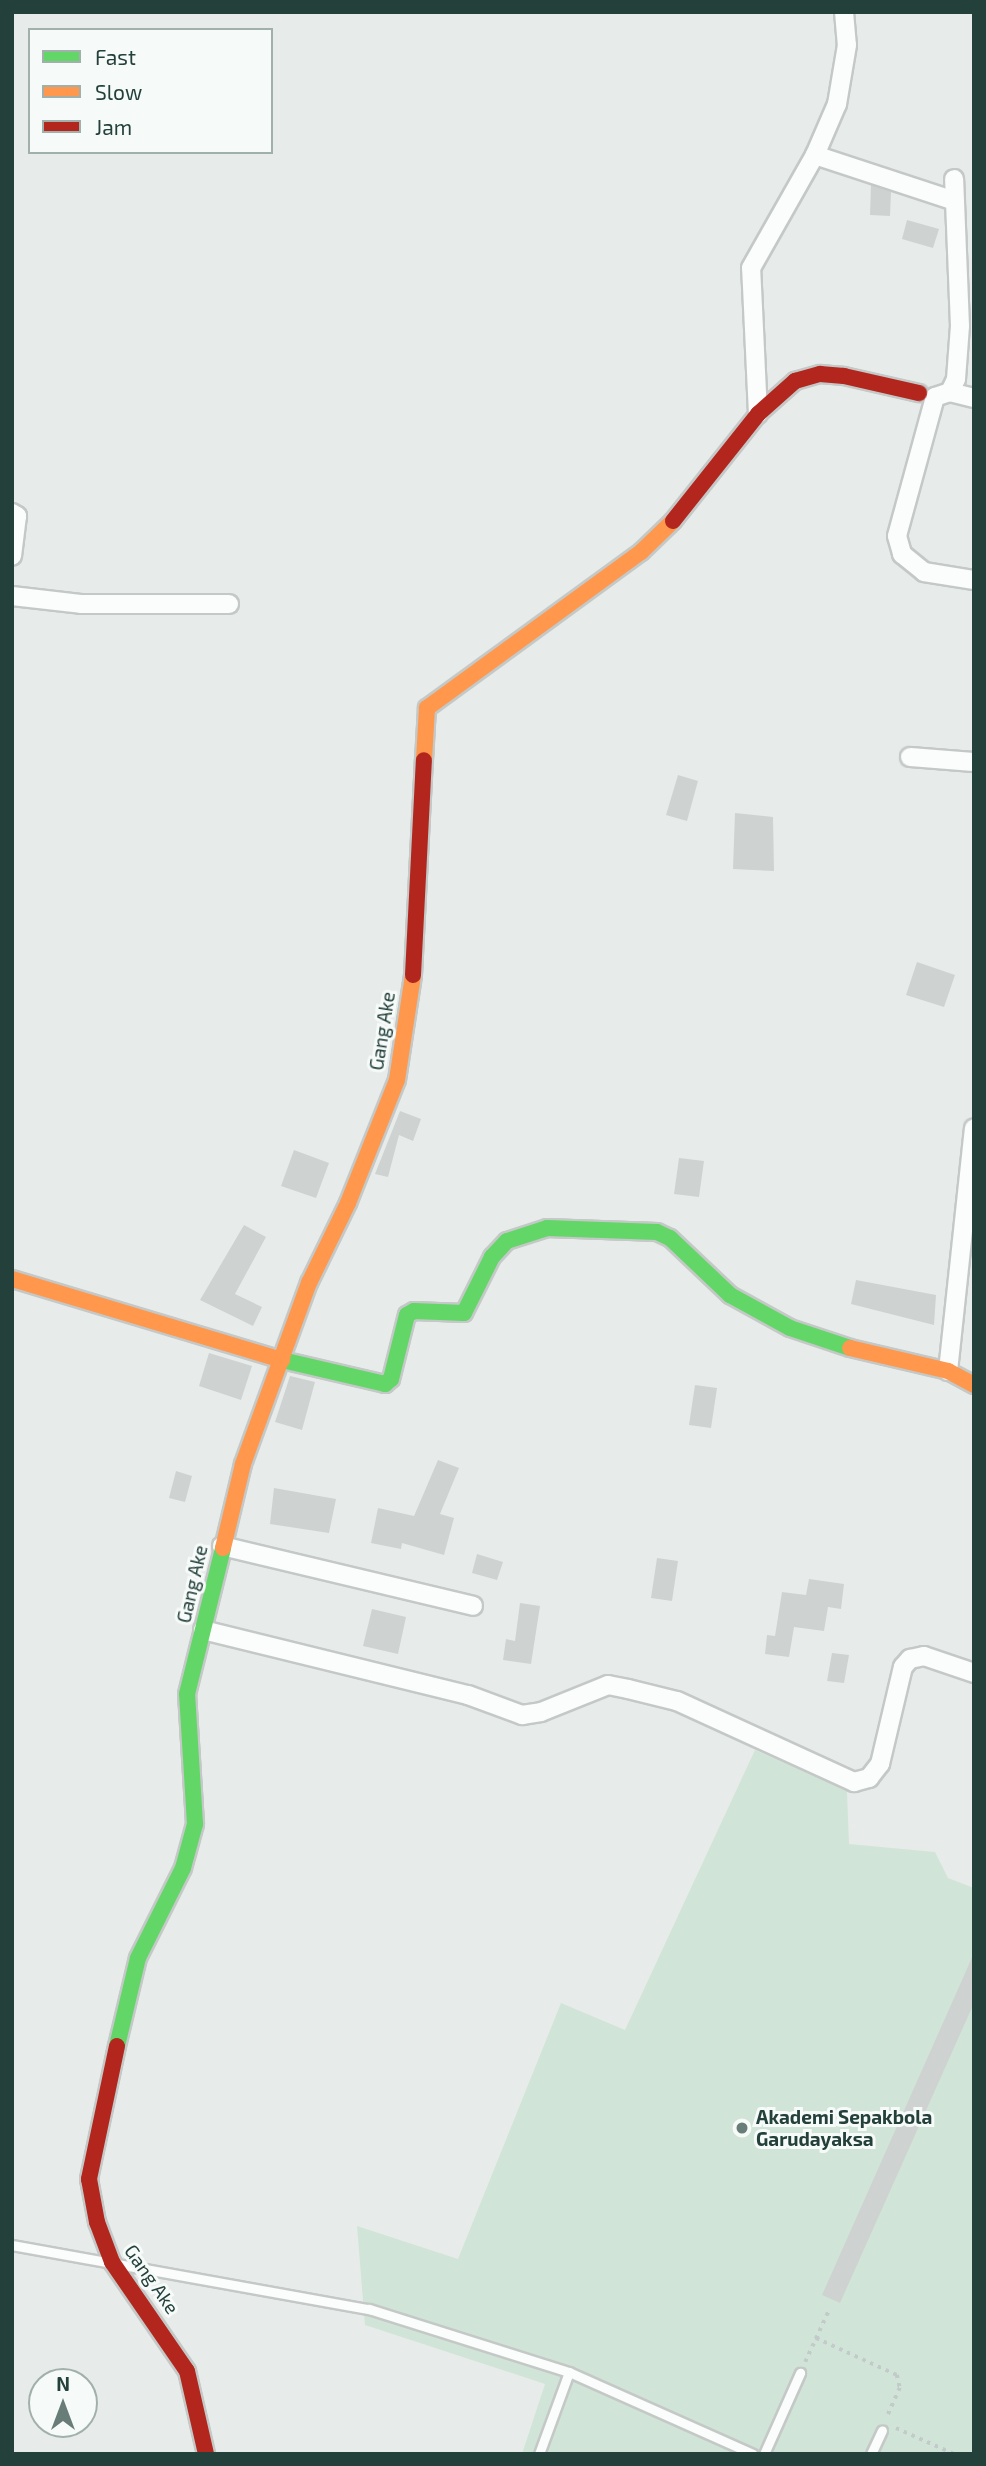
<!DOCTYPE html>
<style>
body{margin:0}
#map{position:relative;width:986px;height:2466px;overflow:hidden;background:#e7ecea;font-family:"Exo 2",sans-serif}
div>[style]{position:absolute}
.green>*{inset:0;background:#d1e4d8}
.building>*{inset:0;background:#ced3d1}
.path>*{height:3.5px;margin-top:-1.75px;transform-origin:0;background:repeating-linear-gradient(90deg,#c3cbca 0 3.5px,transparent 0 8.5px)}
.roads{filter:drop-shadow(2px 0 #c4c9c7) drop-shadow(-2px 0 #c4c9c7) drop-shadow(0 2px #c4c9c7) drop-shadow(0 -2px #c4c9c7)}
.lane>*{height:9px;margin:-4.5px;padding:0 4.5px;transform-origin:4.5px;border-radius:4.5px;background:#fbfcfc}
.street>*{height:18px;margin:-9px;padding:0 9px;transform-origin:9px;border-radius:9px;background:#fbfcfc}
.fast>*{height:16px;margin:-8px;padding:0 8px;transform-origin:8px;border-radius:8px;background:#63d668}
.slow>*{height:16px;margin:-8px;padding:0 8px;transform-origin:8px;border-radius:8px;background:#ff974d}
.jam>*{height:16px;margin:-8px;padding:0 8px;transform-origin:8px;border-radius:8px;background:#b3261e}
.dots>*{width:19px;height:19px;translate:-50% -50%;box-sizing:border-box;border:4px solid #f6faf8;border-radius:50%}
span{translate:-50% -50%;white-space:nowrap;text-align:center;line-height:1.15;-webkit-text-stroke:6px #f6faf8;paint-order:stroke}
.street-label{font-size:19px;color:#24403b}
.poi-label{font-size:19px;color:#24403b;font-weight:700}
.left{translate:0 -50%;text-align:left}
.frame{position:absolute;inset:0;border:14px solid #24403b;pointer-events:none}
.legend{position:absolute;left:28px;top:28px;width:245px;height:126px;box-sizing:border-box;background:#f6faf8;border:2px solid #a2b0ac;margin:0;padding:9px 12px;list-style:none;font-size:21px;color:#24403b}
.legend li{display:flex;align-items:center;gap:14px;height:35px}
.legend b{width:35px;border:2px solid #a2b0ac}
.north{position:absolute;left:28px;top:2368px;width:70px;height:70px;box-sizing:border-box;background:#f6faf8;border:2px solid #a2b0ac;border-radius:50%;rotate:0deg;font-size:19px;font-weight:700;line-height:28px;text-align:center;color:#24403b}
.north::after{content:'';display:block;margin:auto;width:24px;height:32px;background:#687c78;clip-path:polygon(50% 0,100% 100%,50% 72%,0 100%)}
</style>
<div id="map">
<div class="green">
<div style="clip-path:polygon(755px 1750px,847px 1791px,849px 1844px,935px 1852px,948px 1878px,974px 1888px,974px 2454px,522px 2454px,545px 2384px,365px 2325px,357px 2226px,458px 2259px,561px 2003px,625px 2030px)"></div>
</div>
<div class="building">
<div style="clip-path:polygon(871px 185px,891px 192px,890px 216px,870px 215px)"></div>
<div style="clip-path:polygon(907px 220px,939px 229px,933px 248px,902px 239px)"></div>
<div style="clip-path:polygon(678px 775px,698px 781px,687px 821px,666px 815px)"></div>
<div style="clip-path:polygon(735px 813px,773px 817px,774px 871px,733px 869px)"></div>
<div style="clip-path:polygon(917px 962px,955px 975px,944px 1007px,906px 995px)"></div>
<div style="clip-path:polygon(400px 1111px,421px 1119px,413px 1141px,399px 1135px,388px 1177px,375px 1174px)"></div>
<div style="clip-path:polygon(294px 1150px,329px 1163px,316px 1198px,281px 1186px)"></div>
<div style="clip-path:polygon(679px 1158px,704px 1161px,699px 1197px,674px 1194px)"></div>
<div style="clip-path:polygon(244px 1225px,266px 1237px,235px 1294px,262px 1307px,253px 1326px,200px 1300px)"></div>
<div style="clip-path:polygon(856px 1280px,936px 1295px,934px 1325px,851px 1304px)"></div>
<div style="clip-path:polygon(209px 1353px,252px 1366px,241px 1400px,199px 1386px)"></div>
<div style="clip-path:polygon(290px 1376px,315px 1382px,302px 1430px,275px 1422px)"></div>
<div style="clip-path:polygon(695px 1385px,717px 1388px,711px 1428px,689px 1425px)"></div>
<div style="clip-path:polygon(438px 1460px,459px 1468px,440px 1514px,454px 1518px,444px 1555px,402px 1543px,401px 1549px,371px 1543px,378px 1508px,414px 1516px)"></div>
<div style="clip-path:polygon(176px 1471px,192px 1476px,185px 1502px,169px 1498px)"></div>
<div style="clip-path:polygon(274px 1488px,336px 1499px,329px 1533px,270px 1524px)"></div>
<div style="clip-path:polygon(477px 1554px,503px 1562px,497px 1580px,472px 1573px)"></div>
<div style="clip-path:polygon(657px 1558px,678px 1561px,672px 1601px,651px 1598px)"></div>
<div style="clip-path:polygon(809px 1579px,844px 1584px,841px 1609px,828px 1607px,824px 1631px,794px 1627px,789px 1657px,765px 1654px,767px 1635px,775px 1636px,782px 1592px,806px 1595px)"></div>
<div style="clip-path:polygon(520px 1603px,540px 1606px,531px 1664px,503px 1660px,506px 1639px,515px 1641px)"></div>
<div style="clip-path:polygon(372px 1609px,406px 1617px,398px 1654px,363px 1646px)"></div>
<div style="clip-path:polygon(832px 1653px,849px 1655px,844px 1683px,827px 1681px)"></div>
<div style="clip-path:polygon(974px 1953px,974px 2003px,840px 2303px,822px 2295px)"></div>
</div>
<div class="path">
<div style="left:816px;top:2338px;width:89px;rotate:24.6deg"></div>
<div style="left:897px;top:2375px;width:13px;rotate:77deg"></div>
<div style="left:900px;top:2388px;width:32px;rotate:114deg"></div>
<div style="left:805px;top:2362px;width:55px;rotate:-65.3deg"></div>
<div style="left:896px;top:2428px;width:64px;rotate:24.1deg"></div>
</div>
<div class="roads">
<div class="lane">
<div style="left:12px;top:2245px;width:363px;rotate:10.2deg"></div>
<div style="left:369px;top:2309px;width:210px;rotate:17.5deg"></div>
<div style="left:569px;top:2372px;width:201px;rotate:24deg"></div>
<div style="left:539px;top:2454px;width:87px;rotate:-69.9deg"></div>
<div style="left:764px;top:2454px;width:89px;rotate:-66deg"></div>
<div style="left:871px;top:2454px;width:26px;rotate:-65deg"></div>
</div>
<div class="street">
<div style="left:844px;top:12px;width:33px;rotate:85deg"></div>
<div style="left:847px;top:45px;width:60px;rotate:99.6deg"></div>
<div style="left:837px;top:104px;width:56px;rotate:113.3deg"></div>
<div style="left:815px;top:155px;width:147px;rotate:18.2deg"></div>
<div style="left:950px;top:392px;width:14px;rotate:-65deg"></div>
<div style="left:956px;top:379px;width:53px;rotate:-85.7deg"></div>
<div style="left:960px;top:326px;width:147px;rotate:-92.3deg"></div>
<div style="left:974px;top:398px;width:25px;rotate:-166deg"></div>
<div style="left:950px;top:392px;width:16px;rotate:162deg"></div>
<div style="left:935px;top:397px;width:144px;rotate:105.3deg"></div>
<div style="left:897px;top:536px;width:19px;rotate:74deg"></div>
<div style="left:902px;top:554px;width:28px;rotate:39deg"></div>
<div style="left:924px;top:572px;width:51px;rotate:9.1deg"></div>
<div style="left:758px;top:414px;width:146px;rotate:-92.7deg"></div>
<div style="left:751px;top:268px;width:130px;rotate:-60.5deg"></div>
<div style="left:12px;top:513px;width:6px;rotate:31deg"></div>
<div style="left:17px;top:516px;width:40px;rotate:97.1deg"></div>
<div style="left:12px;top:596px;width:69px;rotate:6.6deg"></div>
<div style="left:81px;top:604px;width:148px"></div>
<div style="left:910px;top:757px;width:64px;rotate:4.5deg"></div>
<div style="left:948px;top:1371px;width:244px;rotate:-83.9deg"></div>
<div style="left:222px;top:1546px;width:258px;rotate:13.4deg"></div>
<div style="left:203px;top:1630px;width:273px;rotate:13.8deg"></div>
<div style="left:468px;top:1695px;width:58px;rotate:20.3deg"></div>
<div style="left:522px;top:1715px;width:19px;rotate:-9deg"></div>
<div style="left:541px;top:1712px;width:72px;rotate:-21.9deg"></div>
<div style="left:608px;top:1685px;width:20px;rotate:11deg"></div>
<div style="left:628px;top:1689px;width:50px;rotate:13.8deg"></div>
<div style="left:677px;top:1701px;width:195px;rotate:24.6deg"></div>
<div style="left:854px;top:1782px;width:16px;rotate:-15deg"></div>
<div style="left:869px;top:1778px;width:18px;rotate:-52deg"></div>
<div style="left:880px;top:1764px;width:100px;rotate:-76.7deg"></div>
<div style="left:903px;top:1667px;width:11px;rotate:-49deg"></div>
<div style="left:910px;top:1659px;width:14px;rotate:-12deg"></div>
<div style="left:924px;top:1656px;width:53px;rotate:18.8deg"></div>
</div>
<div class="fast">
<div style="left:282px;top:1360px;width:106px;rotate:13.1deg"></div>
<div style="left:385px;top:1384px;width:8px;rotate:-40deg"></div>
<div style="left:391px;top:1379px;width:66px;rotate:-76deg"></div>
<div style="left:407px;top:1315px;width:8px;rotate:-30deg"></div>
<div style="left:414px;top:1311px;width:50px;rotate:2.3deg"></div>
<div style="left:464px;top:1313px;width:63px;rotate:-63.4deg"></div>
<div style="left:492px;top:1257px;width:22px;rotate:-47deg"></div>
<div style="left:507px;top:1241px;width:42px;rotate:-18deg"></div>
<div style="left:547px;top:1228px;width:110px;rotate:2.1deg"></div>
<div style="left:657px;top:1232px;width:14px;rotate:25deg"></div>
<div style="left:670px;top:1238px;width:83px;rotate:43.5deg"></div>
<div style="left:730px;top:1295px;width:68px;rotate:28.8deg"></div>
<div style="left:790px;top:1328px;width:63px;rotate:18.4deg"></div>
<div style="left:117px;top:2046px;width:90px;rotate:-76.6deg"></div>
<div style="left:138px;top:1958px;width:101px;rotate:-63.4deg"></div>
<div style="left:183px;top:1868px;width:46px;rotate:-74.7deg"></div>
<div style="left:195px;top:1824px;width:130px;rotate:-93.5deg"></div>
<div style="left:187px;top:1694px;width:150px;rotate:-76.1deg"></div>
</div>
<div class="slow">
<div style="left:424px;top:760px;width:52px;rotate:-86.7deg"></div>
<div style="left:427px;top:708px;width:265px;rotate:-36.1deg"></div>
<div style="left:641px;top:552px;width:45px;rotate:-44.1deg"></div>
<div style="left:12px;top:1279px;width:282px;rotate:16.7deg"></div>
<div style="left:850px;top:1348px;width:101px;rotate:13.2deg"></div>
<div style="left:948px;top:1371px;width:30px;rotate:28deg"></div>
<div style="left:223px;top:1548px;width:86px;rotate:-76.6deg"></div>
<div style="left:243px;top:1464px;width:193px;rotate:-70deg"></div>
<div style="left:309px;top:1283px;width:89px;rotate:-64deg"></div>
<div style="left:348px;top:1203px;width:132px;rotate:-68.3deg"></div>
<div style="left:397px;top:1080px;width:106px;rotate:-81.3deg"></div>
</div>
<div class="jam">
<div style="left:673px;top:521px;width:137px;rotate:-51.5deg"></div>
<div style="left:758px;top:414px;width:50px;rotate:-41.7deg"></div>
<div style="left:795px;top:381px;width:26px;rotate:-16deg"></div>
<div style="left:820px;top:374px;width:24px;rotate:5deg"></div>
<div style="left:844px;top:376px;width:77px;rotate:12.8deg"></div>
<div style="left:413px;top:975px;width:215px;rotate:-87.1deg"></div>
<div style="left:117px;top:2046px;width:136px;rotate:101.9deg"></div>
<div style="left:89px;top:2179px;width:44px;rotate:79.5deg"></div>
<div style="left:97px;top:2222px;width:43px;rotate:69.4deg"></div>
<div style="left:112px;top:2262px;width:132px;rotate:55.5deg"></div>
<div style="left:187px;top:2371px;width:85px;rotate:77.1deg"></div>
</div>
</div>
<div class="dots">
<div style="left:742px;top:2128px;background:#687c78"></div>
</div>
<div class="street-label">
<span style="left:382px;top:1031px;rotate:-81deg">Gang Ake</span>
<span style="left:192px;top:1584px;rotate:-77deg">Gang Ake</span>
<span style="left:152px;top:2279px;rotate:55deg">Gang Ake</span>
</div>
<div class="poi-label">
<span class="left" style="left:756px;top:2128px">Akademi Sepakbola<br>Garudayaksa</span>
</div>
<div class="frame"></div>
<ul class="legend">
<li><b style="height:9px;background:#63d668"></b>Fast</li>
<li><b style="height:9px;background:#ff974d"></b>Slow</li>
<li><b style="height:9px;background:#b3261e"></b>Jam</li>
</ul>
<div class="north">N</div>
</div>
